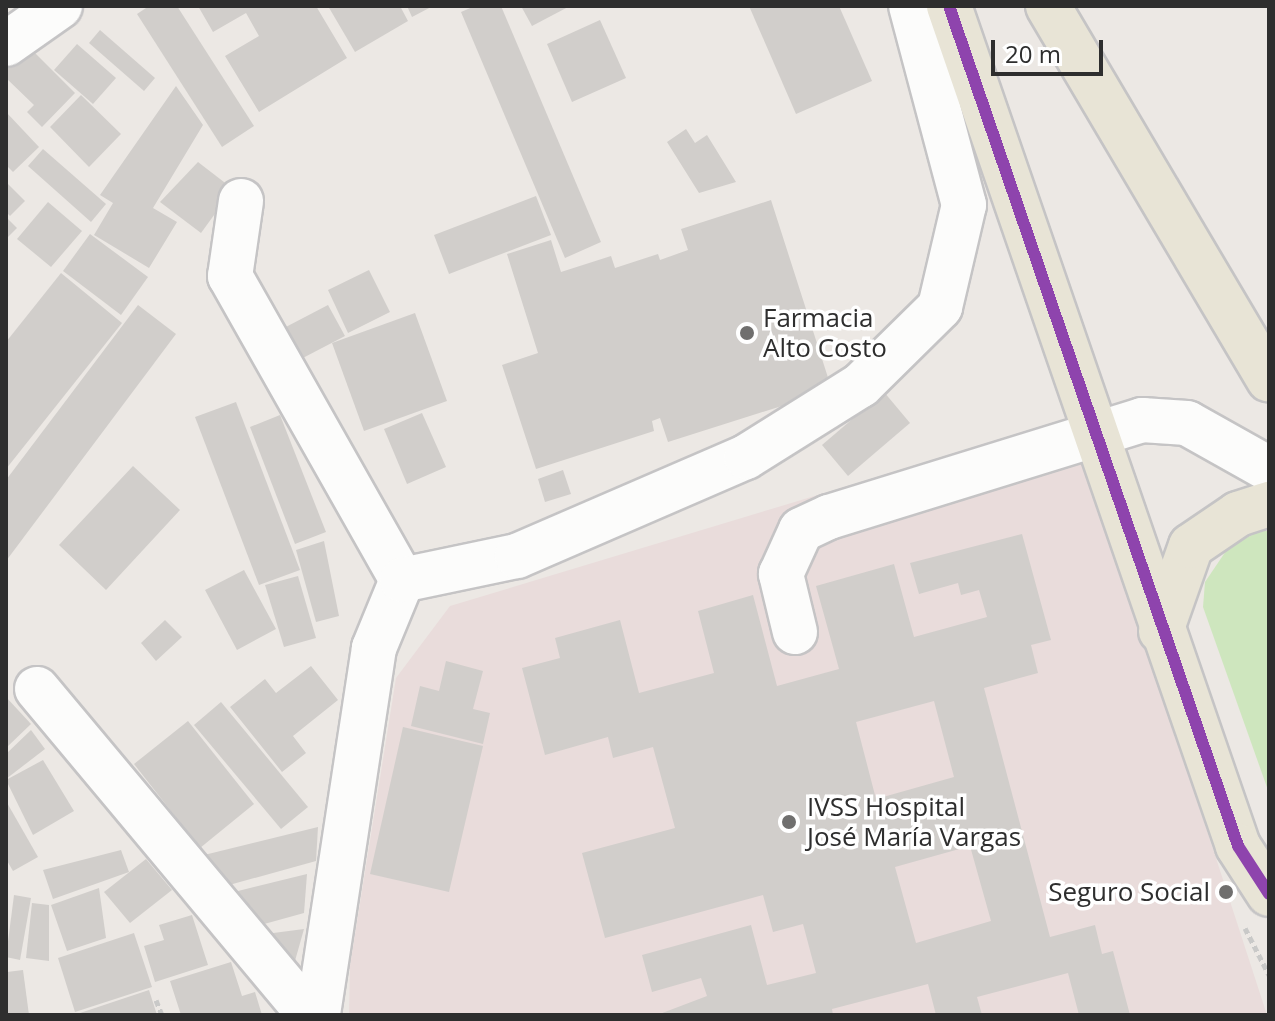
<!DOCTYPE html>
<meta charset="utf-8">
<style>
body{margin:0}
#map{position:relative;width:1275px;height:1021px;overflow:hidden;background:#ece8e4;font-family:"Open Sans",sans-serif}
div>[style]{position:absolute}
.medical>*{inset:0;background:#e9dcdb}
.green>*{inset:0;background:#cee6be}
.building>*{inset:0;background:#d1cecb}
.path>*{height:5px;margin-top:-2.5px;transform-origin:0;background:repeating-linear-gradient(90deg,#c9c9c8 0 6px,transparent 0 10px)}
.roads{filter:drop-shadow(2px 0 #c5c4c5) drop-shadow(-2px 0 #c5c4c5) drop-shadow(0 2px #c5c4c5) drop-shadow(0 -2px #c5c4c5)}
.minor>*{height:44px;margin:-22px;padding:0 22px;transform-origin:22px;border-radius:22px;background:#fcfcfb}
.major>*{height:44px;margin:-22px;padding:0 22px;transform-origin:22px;border-radius:22px;background:#e8e4d6}
.bus-1>*{height:12px;margin:-6px;padding:0 6px;transform-origin:6px;border-radius:6px;background:#8e44ad}
.dots>*{width:22px;height:22px;translate:-50% -50%;box-sizing:border-box;border:4px solid #fff;border-radius:50%}
span{translate:-50% -50%;white-space:nowrap;text-align:center;line-height:1.15;-webkit-text-stroke:7px #fff;paint-order:stroke}
.poi-label{font-size:26px;color:#2e2e2e}
.left{translate:0 -50%;text-align:left}
.right{translate:-100% -50%;text-align:right}
.frame{position:absolute;inset:0;border:8px solid #2e2e2e;pointer-events:none}
.scale{position:absolute;left:991px;top:40px;width:112px;height:36px;box-sizing:border-box;border:4px solid #2e2e2e;border-top:0;padding-left:10px;font-size:24px;line-height:28px;white-space:nowrap;color:#2e2e2e;-webkit-text-stroke:6px #fff;paint-order:stroke}
</style>
<div id="map">
<div class="medical">
<div style="clip-path:polygon(1073px 418px,1267px 1015px,349px 1015px,350px 966px,396px 678px,450px 606px)"></div>
</div>
<div class="green">
<div style="clip-path:polygon(1259px 531px,1269px 531px,1269px 793px,1203px 607px,1205px 582px,1228px 548px)"></div>
</div>
<div class="building">
<div style="clip-path:polygon(149px 6px,177px 6px,254px 126px,222px 147px,137px 14px)"></div>
<div style="clip-path:polygon(198px 6px,316px 6px,347px 58px,259px 112px,225px 56px,259px 36px,246px 13px,213px 32px)"></div>
<div style="clip-path:polygon(328px 6px,400px 6px,408px 21px,355px 52px)"></div>
<div style="clip-path:polygon(407px 6px,433px 6px,412px 17px)"></div>
<div style="clip-path:polygon(475px 6px,501px 6px,601px 242px,565px 258px,461px 12px)"></div>
<div style="clip-path:polygon(521px 6px,570px 6px,532px 26px)"></div>
<div style="clip-path:polygon(749px 6px,839px 6px,872px 81px,796px 114px)"></div>
<div style="clip-path:polygon(600px 20px,626px 78px,572px 102px,547px 44px)"></div>
<div style="clip-path:polygon(100px 30px,155px 78px,144px 91px,89px 43px)"></div>
<div style="clip-path:polygon(26px 44px,75px 93px,42px 127px,27px 112px,34px 105px,6px 78px,6px 64px)"></div>
<div style="clip-path:polygon(77px 44px,116px 78px,93px 104px,54px 70px)"></div>
<div style="clip-path:polygon(176px 86px,203px 125px,153px 208px,177px 222px,149px 268px,94px 235px,113px 203px,100px 195px)"></div>
<div style="clip-path:polygon(81px 95px,121px 134px,89px 167px,50px 127px)"></div>
<div style="clip-path:polygon(6px 112px,39px 147px,13px 172px,6px 165px)"></div>
<div style="clip-path:polygon(686px 129px,695px 143px,707px 135px,736px 182px,699px 193px,667px 142px)"></div>
<div style="clip-path:polygon(43px 149px,106px 204px,91px 222px,28px 166px)"></div>
<div style="clip-path:polygon(198px 162px,233px 189px,201px 233px,160px 202px)"></div>
<div style="clip-path:polygon(6px 182px,25px 201px,10px 216px,6px 212px)"></div>
<div style="clip-path:polygon(536px 196px,551px 235px,449px 274px,434px 235px)"></div>
<div style="clip-path:polygon(771px 200px,832px 390px,668px 442px,660px 418px,652px 421px,654px 431px,536px 469px,502px 365px,538px 353px,507px 254px,551px 240px,561px 272px,611px 256px,615px 268px,658px 254px,660px 260px,688px 250px,681px 229px)"></div>
<div style="clip-path:polygon(48px 202px,82px 231px,51px 267px,17px 239px)"></div>
<div style="clip-path:polygon(6px 217px,17px 228px,6px 239px)"></div>
<div style="clip-path:polygon(90px 234px,148px 277px,121px 315px,63px 271px)"></div>
<div style="clip-path:polygon(369px 270px,390px 312px,348px 333px,328px 290px)"></div>
<div style="clip-path:polygon(61px 273px,122px 323px,6px 469px,6px 342px)"></div>
<div style="clip-path:polygon(138px 305px,176px 334px,6px 561px,6px 480px)"></div>
<div style="clip-path:polygon(328px 305px,345px 336px,299px 360px,282px 329px)"></div>
<div style="clip-path:polygon(415px 313px,447px 401px,364px 431px,332px 343px)"></div>
<div style="clip-path:polygon(884px 392px,910px 423px,848px 476px,822px 445px)"></div>
<div style="clip-path:polygon(236px 402px,300px 570px,259px 585px,195px 417px)"></div>
<div style="clip-path:polygon(422px 413px,446px 467px,407px 484px,384px 429px)"></div>
<div style="clip-path:polygon(280px 415px,326px 532px,295px 544px,250px 427px)"></div>
<div style="clip-path:polygon(133px 466px,180px 510px,106px 590px,59px 545px)"></div>
<div style="clip-path:polygon(563px 470px,571px 494px,545px 502px,538px 479px)"></div>
<div style="clip-path:polygon(evenodd,1022px 534px,1051px 640px,1031px 645px,1038px 673px,984px 688px,1050px 937px,1095px 925px,1102px 954px,1113px 951px,1130px 1015px,1079px 1015px,1068px 973px,977px 997px,982px 1015px,936px 1015px,928px 984px,832px 1009px,833px 1015px,657px 1015px,707px 996px,701px 978px,652px 992px,642px 955px,751px 925px,767px 985px,816px 973px,803px 924px,773px 932px,763px 895px,605px 938px,582px 853px,675px 828px,653px 747px,613px 758px,608px 737px,545px 755px,522px 668px,560px 658px,555px 638px,620px 620px,639px 693px,714px 673px,698px 611px,753px 595px,777px 686px,839px 669px,816px 586px,894px 564px,914px 637px,987px 617px,979px 590px,961px 595px,958px 583px,919px 594px,910px 563px,1022px 534px,934px 701px,954px 777px,876px 799px,856px 722px,934px 701px,1022px 534px,970px 846px,991px 921px,916px 943px,895px 867px,970px 846px)"></div>
<div style="clip-path:polygon(324px 541px,339px 616px,316px 622px,296px 550px)"></div>
<div style="clip-path:polygon(244px 570px,276px 629px,237px 650px,205px 590px)"></div>
<div style="clip-path:polygon(298px 576px,316px 638px,284px 647px,265px 585px)"></div>
<div style="clip-path:polygon(165px 620px,182px 637px,156px 661px,141px 643px)"></div>
<div style="clip-path:polygon(446px 661px,483px 671px,473px 709px,490px 713px,483px 744px,411px 726px,420px 686px,439px 691px)"></div>
<div style="clip-path:polygon(311px 666px,338px 700px,293px 736px,306px 753px,282px 772px,230px 707px,265px 679px,276px 693px)"></div>
<div style="clip-path:polygon(6px 697px,31px 724px,6px 748px)"></div>
<div style="clip-path:polygon(221px 702px,308px 807px,281px 829px,194px 725px)"></div>
<div style="clip-path:polygon(188px 721px,254px 804px,200px 848px,134px 764px)"></div>
<div style="clip-path:polygon(403px 727px,483px 746px,449px 892px,370px 874px)"></div>
<div style="clip-path:polygon(31px 730px,45px 749px,6px 779px,6px 754px)"></div>
<div style="clip-path:polygon(43px 760px,74px 811px,33px 835px,6px 780px)"></div>
<div style="clip-path:polygon(6px 801px,38px 857px,13px 871px,6px 859px)"></div>
<div style="clip-path:polygon(318px 827px,316px 861px,222px 887px,200px 856px)"></div>
<div style="clip-path:polygon(121px 850px,129px 872px,53px 899px,43px 870px)"></div>
<div style="clip-path:polygon(146px 859px,172px 890px,130px 923px,104px 892px)"></div>
<div style="clip-path:polygon(307px 874px,304px 913px,257px 926px,234px 892px)"></div>
<div style="clip-path:polygon(99px 888px,106px 938px,67px 951px,51px 905px)"></div>
<div style="clip-path:polygon(14px 895px,31px 898px,20px 960px,6px 957px)"></div>
<div style="clip-path:polygon(32px 903px,49px 905px,49px 961px,26px 958px)"></div>
<div style="clip-path:polygon(192px 915px,208px 965px,155px 982px,144px 946px,164px 940px,159px 925px)"></div>
<div style="clip-path:polygon(304px 929px,291px 975px,258px 935px)"></div>
<div style="clip-path:polygon(134px 933px,152px 987px,75px 1012px,58px 958px)"></div>
<div style="clip-path:polygon(231px 962px,242px 996px,255px 992px,262px 1015px,181px 1015px,170px 981px)"></div>
<div style="clip-path:polygon(23px 970px,29px 1015px,6px 1015px,7px 972px)"></div>
<div style="clip-path:polygon(149px 990px,157px 1015px,77px 1015px,77px 1014px)"></div>
</div>
<div class="path">
<div style="left:1245px;top:928px;width:53px;rotate:62.9deg"></div>
<div style="left:156px;top:1000px;width:16px;rotate:68deg"></div>
</div>
<div class="roads">
<div class="minor">
<div style="left:6px;top:44px;width:66px;rotate:-35.1deg"></div>
<div style="left:241px;top:201px;width:76px;rotate:98.3deg"></div>
<div style="left:230px;top:276px;width:349px;rotate:60.5deg"></div>
<div style="left:402px;top:580px;width:74px;rotate:112.4deg"></div>
<div style="left:374px;top:648px;width:371px;rotate:98.7deg"></div>
<div style="left:402px;top:580px;width:117px;rotate:-11.8deg"></div>
<div style="left:517px;top:556px;width:249px;rotate:-23.4deg"></div>
<div style="left:746px;top:457px;width:136px;rotate:-32.1deg"></div>
<div style="left:861px;top:385px;width:111px;rotate:-44.6deg"></div>
<div style="left:940px;top:307px;width:105px;rotate:-76.8deg"></div>
<div style="left:964px;top:205px;width:206px;rotate:-104.9deg"></div>
<div style="left:795px;top:632px;width:60px;rotate:-103.6deg"></div>
<div style="left:781px;top:574px;width:48px;rotate:-65.6deg"></div>
<div style="left:801px;top:530px;width:31px;rotate:-25deg"></div>
<div style="left:829px;top:517px;width:328px;rotate:-17.2deg"></div>
<div style="left:1142px;top:420px;width:45px;rotate:3.8deg"></div>
<div style="left:1187px;top:423px;width:94px;rotate:29.3deg"></div>
<div style="left:37px;top:689px;width:425px;rotate:50.1deg"></div>
</div>
<div class="major">
<div style="left:949px;top:6px;width:888px;rotate:71.01deg"></div>
<div style="left:1238px;top:846px;width:57px;rotate:57.1deg"></div>
<div style="left:1048px;top:6px;width:434px;rotate:59.4deg"></div>
<div style="left:1161px;top:631px;width:90px;rotate:-70.6deg"></div>
<div style="left:1191px;top:546px;width:57px;rotate:-34.2deg"></div>
<div style="left:1238px;top:514px;width:33px;rotate:-18deg"></div>
</div>
</div>
<div class="bus-1">
<div style="left:949px;top:6px;width:888px;rotate:71.01deg"></div>
<div style="left:1238px;top:846px;width:57px;rotate:57.1deg"></div>
</div>
<div class="dots">
<div style="left:747px;top:333px;background:#706f6e"></div>
<div style="left:789px;top:822px;background:#706f6e"></div>
<div style="left:1226px;top:892px;background:#706f6e"></div>
</div>
<div class="poi-label">
<span class="left" style="left:763px;top:333px">Farmacia<br>Alto Costo</span>
<span class="left" style="left:807px;top:822px">IVSS Hospital<br>José María Vargas</span>
<span class="right" style="left:1210px;top:892px">Seguro Social</span>
</div>
<div class="frame"></div>
<div class="scale">20 m</div>
</div>
